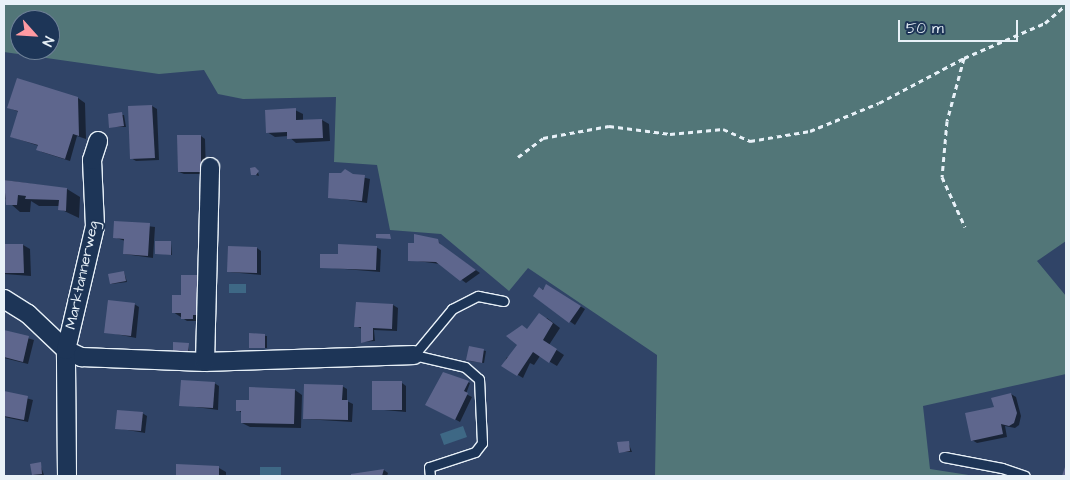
<!DOCTYPE html>
<style>
body{margin:0}
#map{position:relative;width:1070px;height:480px;overflow:hidden;background:#304467;font-family:"Architects Daughter",sans-serif}
div>[style]{position:absolute}
.green>*{inset:0;background:#527678}
.water>*{inset:0;background:#3e6885}
.shadow>*{inset:0;background:#0007}
.building>*{inset:0;background:#5e668d}
.path>*{height:3px;margin-top:-1.5px;transform-origin:0;background:repeating-linear-gradient(90deg,#e8f1f8 0 5px,transparent 0 9px)}
.roads{filter:drop-shadow(1px 0 #e8f1f8) drop-shadow(-1px 0 #e8f1f8) drop-shadow(0 1px #e8f1f8) drop-shadow(0 -1px #e8f1f8)}
.lane>*{height:9px;margin:-4.5px;padding:0 4.5px;transform-origin:4.5px;border-radius:4.5px;background:#1d3557}
.street>*{height:18px;margin:-9px;padding:0 9px;transform-origin:9px;border-radius:9px;background:#1d3557}
span{translate:-50% -50%;white-space:nowrap;text-align:center;line-height:1.15;-webkit-text-stroke:4px #1d3557;paint-order:stroke}
.street-label{font-size:15px;color:#e8f1f8}
.frame{position:absolute;inset:0;border:5px solid #e8f1f8;pointer-events:none}
.north{position:absolute;left:10px;top:10px;width:50px;height:50px;box-sizing:border-box;background:#1d3557;border:1px solid #6e8097;border-radius:50%;rotate:116deg;font-size:14px;font-weight:700;line-height:20px;text-align:center;color:#e8f1f8}
.north::after{content:'';display:block;margin:auto;width:18px;height:22px;background:#ff9aa2;clip-path:polygon(50% 0,100% 100%,50% 72%,0 100%)}
.scale{position:absolute;left:898px;top:20px;width:120px;height:22px;box-sizing:border-box;border:2px solid #e8f1f8;border-top:0;padding-left:6px;font-size:15px;line-height:18px;white-space:nowrap;color:#e8f1f8;-webkit-text-stroke:4px #1d3557;paint-order:stroke}
</style>
<div id="map">
<div class="green">
<div style="clip-path:polygon(evenodd,4px 4px,1066px 4px,1066px 241px,1037px 261px,1066px 296px,1066px 374px,923px 406px,930px 469px,975px 476px,655px 476px,657px 355px,528px 268px,509px 291px,441px 234px,390px 230px,377px 165px,334px 162px,336px 97px,243px 99px,218px 94px,204px 70px,159px 74px,4px 52px,4px 4px,20px 20px,50px 20px,50px 50px,20px 50px,20px 20px)"></div>
</div>
<div class="water">
<div style="clip-path:polygon(229px 284px,246px 284px,246px 293px,229px 293px)"></div>
<div style="clip-path:polygon(463px 426px,467px 437px,444px 445px,440px 434px)"></div>
<div style="clip-path:polygon(260px 467px,281px 467px,281px 476px,260px 476px)"></div>
</div>
<div class="shadow">
<div style="clip-path:polygon(78px 98px,85px 103px,86px 139px,77px 136px,70px 161px,42px 152px,38px 149px,39px 146px,12px 137px,19px 112px,9px 108px)"></div>
<div style="clip-path:polygon(152px 106px,157px 109px,159px 160px,136px 161px,131px 158px,129px 107px)"></div>
<div style="clip-path:polygon(295px 110px,303px 114px,303px 121px,322px 120px,329px 124px,330px 141px,296px 143px,288px 136px,275px 137px,267px 132px)"></div>
<div style="clip-path:polygon(109px 115px,124px 115px,126px 127px,110px 127px)"></div>
<div style="clip-path:polygon(201px 136px,205px 139px,206px 174px,184px 174px,179px 172px)"></div>
<div style="clip-path:polygon(257px 169px,259px 176px,252px 174px)"></div>
<div style="clip-path:polygon(353px 175px,370px 179px,367px 203px,329px 197px)"></div>
<div style="clip-path:polygon(4px 180px,67px 189px,80px 197px,79px 218px,60px 209px,60px 206px,39px 206px,31px 201px,30px 212px,20px 212px,4px 198px)"></div>
<div style="clip-path:polygon(115px 222px,155px 227px,153px 258px,124px 254px,125px 241px,114px 237px)"></div>
<div style="clip-path:polygon(437px 240px,443px 247px,480px 273px,466px 283px,440px 264px,410px 260px)"></div>
<div style="clip-path:polygon(171px 243px,172px 255px,156px 253px)"></div>
<div style="clip-path:polygon(23px 245px,30px 249px,31px 276px,4px 274px,4px 246px)"></div>
<div style="clip-path:polygon(376px 247px,381px 250px,380px 272px,321px 267px,333px 256px)"></div>
<div style="clip-path:polygon(257px 248px,261px 251px,261px 275px,229px 272px)"></div>
<div style="clip-path:polygon(124px 272px,127px 282px,111px 284px)"></div>
<div style="clip-path:polygon(198px 276px,198px 321px,187px 321px,173px 312px)"></div>
<div style="clip-path:polygon(547px 286px,585px 309px,575px 325px,534px 296px)"></div>
<div style="clip-path:polygon(134px 304px,139px 307px,136px 338px,106px 332px)"></div>
<div style="clip-path:polygon(393px 305px,398px 308px,397px 331px,374px 330px,375px 341px,362px 342px,362px 329px,356px 326px)"></div>
<div style="clip-path:polygon(547px 318px,560px 328px,549px 345px,564px 355px,557px 366px,540px 356px,534px 365px,530px 363px,523px 378px,503px 366px,507px 357px,510px 359px,527px 330px)"></div>
<div style="clip-path:polygon(4px 331px,34px 340px,28px 364px,4px 358px)"></div>
<div style="clip-path:polygon(250px 335px,267px 336px,267px 348px,252px 348px)"></div>
<div style="clip-path:polygon(188px 344px,190px 355px,176px 354px)"></div>
<div style="clip-path:polygon(470px 348px,486px 351px,484px 363px,470px 361px)"></div>
<div style="clip-path:polygon(444px 374px,470px 383px,466px 394px,472px 397px,460px 422px,427px 404px)"></div>
<div style="clip-path:polygon(214px 383px,219px 386px,218px 410px,181px 405px)"></div>
<div style="clip-path:polygon(402px 383px,406px 386px,406px 412px,373px 409px)"></div>
<div style="clip-path:polygon(342px 386px,347px 389px,347px 401px,353px 404px,352px 422px,305px 419px)"></div>
<div style="clip-path:polygon(295px 390px,302px 395px,301px 428px,250px 427px,242px 423px,242px 413px,238px 410px,250px 402px)"></div>
<div style="clip-path:polygon(4px 392px,33px 400px,28px 422px,4px 417px)"></div>
<div style="clip-path:polygon(1011px 394px,1016px 397px,1021px 416px,1019px 425px,1015px 428px,1005px 426px,1007px 437px,977px 443px,972px 440px)"></div>
<div style="clip-path:polygon(142px 413px,147px 416px,145px 433px,116px 428px)"></div>
<div style="clip-path:polygon(628px 442px,632px 452px,620px 452px)"></div>
<div style="clip-path:polygon(40px 464px,44px 475px,35px 476px,33px 474px)"></div>
<div style="clip-path:polygon(177px 465px,219px 468px,226px 472px,226px 476px,177px 476px)"></div>
<div style="clip-path:polygon(384px 470px,388px 473px,387px 476px,352px 476px)"></div>
</div>
<div class="building">
<div style="clip-path:polygon(17px 78px,78px 97px,79px 136px,73px 134px,65px 159px,36px 150px,38px 145px,10px 137px,18px 111px,7px 108px)"></div>
<div style="clip-path:polygon(152px 105px,155px 158px,130px 159px,128px 106px)"></div>
<div style="clip-path:polygon(296px 108px,296px 120px,322px 119px,323px 138px,287px 139px,287px 132px,266px 133px,265px 110px)"></div>
<div style="clip-path:polygon(122px 112px,124px 126px,109px 128px,108px 114px)"></div>
<div style="clip-path:polygon(177px 135px,201px 135px,201px 172px,178px 172px)"></div>
<div style="clip-path:polygon(255px 167px,259px 171px,256px 175px,251px 175px,250px 168px)"></div>
<div style="clip-path:polygon(345px 169px,353px 174px,365px 175px,362px 201px,328px 198px,329px 173px,341px 173px)"></div>
<div style="clip-path:polygon(4px 180px,67px 188px,66px 211px,58px 210px,59px 200px,25px 199px,26px 196px,18px 195px,17px 205px,6px 205px)"></div>
<div style="clip-path:polygon(114px 221px,150px 223px,148px 256px,123px 254px,124px 239px,113px 238px)"></div>
<div style="clip-path:polygon(376px 234px,390px 234px,391px 239px,376px 238px)"></div>
<div style="clip-path:polygon(414px 234px,438px 239px,439px 243px,476px 270px,460px 281px,436px 262px,408px 261px,408px 243px,414px 243px)"></div>
<div style="clip-path:polygon(155px 241px,171px 241px,171px 255px,155px 254px)"></div>
<div style="clip-path:polygon(4px 244px,23px 244px,24px 273px,4px 273px)"></div>
<div style="clip-path:polygon(338px 244px,377px 246px,376px 270px,320px 268px,320px 254px,338px 254px)"></div>
<div style="clip-path:polygon(228px 246px,257px 247px,257px 273px,227px 272px)"></div>
<div style="clip-path:polygon(124px 271px,126px 281px,110px 284px,108px 274px)"></div>
<div style="clip-path:polygon(181px 275px,199px 275px,199px 315px,193px 315px,193px 319px,181px 319px,181px 313px,172px 313px,172px 295px,181px 295px)"></div>
<div style="clip-path:polygon(546px 284px,581px 306px,569px 323px,533px 296px,539px 287px,543px 290px)"></div>
<div style="clip-path:polygon(108px 300px,135px 303px,131px 336px,104px 333px)"></div>
<div style="clip-path:polygon(356px 302px,393px 304px,392px 329px,373px 328px,373px 340px,361px 343px,361px 327px,354px 327px)"></div>
<div style="clip-path:polygon(539px 313px,553px 323px,543px 340px,557px 349px,549px 363px,533px 352px,517px 376px,501px 366px,517px 345px,506px 336px,522px 325px,527px 329px)"></div>
<div style="clip-path:polygon(4px 330px,29px 336px,23px 362px,4px 357px)"></div>
<div style="clip-path:polygon(249px 333px,265px 334px,265px 348px,249px 348px)"></div>
<div style="clip-path:polygon(173px 342px,189px 343px,188px 354px,173px 354px)"></div>
<div style="clip-path:polygon(469px 346px,484px 349px,482px 363px,466px 360px)"></div>
<div style="clip-path:polygon(443px 372px,469px 381px,464px 391px,468px 393px,455px 420px,425px 405px)"></div>
<div style="clip-path:polygon(181px 380px,215px 382px,213px 408px,179px 406px)"></div>
<div style="clip-path:polygon(372px 381px,402px 381px,402px 410px,372px 410px)"></div>
<div style="clip-path:polygon(304px 384px,343px 385px,342px 400px,348px 400px,348px 420px,303px 419px)"></div>
<div style="clip-path:polygon(249px 387px,295px 389px,294px 424px,241px 423px,241px 411px,236px 411px,236px 400px,249px 400px)"></div>
<div style="clip-path:polygon(4px 391px,28px 396px,24px 420px,4px 416px)"></div>
<div style="clip-path:polygon(1011px 393px,1017px 413px,1014px 423px,1009px 426px,1001px 424px,1003px 434px,971px 441px,965px 413px,994px 407px,991px 398px)"></div>
<div style="clip-path:polygon(117px 410px,143px 412px,141px 431px,115px 429px)"></div>
<div style="clip-path:polygon(629px 441px,630px 451px,619px 453px,617px 442px)"></div>
<div style="clip-path:polygon(41px 462px,42px 474px,32px 475px,30px 464px)"></div>
<div style="clip-path:polygon(176px 464px,219px 466px,219px 476px,176px 476px)"></div>
<div style="clip-path:polygon(1066px 464px,1066px 476px,1062px 476px)"></div>
<div style="clip-path:polygon(384px 469px,382px 476px,351px 476px,351px 474px)"></div>
</div>
<div class="path">
<div style="left:964px;top:58px;width:65px;rotate:105.1deg"></div>
<div style="left:947px;top:121px;width:56px;rotate:95.1deg"></div>
<div style="left:942px;top:177px;width:55px;rotate:65.3deg"></div>
<div style="left:518px;top:157px;width:31px;rotate:-37deg"></div>
<div style="left:543px;top:138px;width:67px;rotate:-10.3deg"></div>
<div style="left:609px;top:126px;width:62px;rotate:7.5deg"></div>
<div style="left:670px;top:134px;width:53px;rotate:-5.4deg"></div>
<div style="left:723px;top:129px;width:30px;rotate:24deg"></div>
<div style="left:750px;top:141px;width:61px;rotate:-9.5deg"></div>
<div style="left:810px;top:131px;width:74px;rotate:-22.1deg"></div>
<div style="left:879px;top:103px;width:96px;rotate:-27.9deg"></div>
<div style="left:964px;top:58px;width:88px;rotate:-23.4deg"></div>
<div style="left:1045px;top:23px;width:28px;rotate:-41deg"></div>
</div>
<div class="roads">
<div class="lane">
<div style="left:414px;top:355px;width:52px;rotate:13.2deg"></div>
<div style="left:465px;top:367px;width:18px;rotate:41deg"></div>
<div style="left:479px;top:379px;width:64px;rotate:87.3deg"></div>
<div style="left:482px;top:443px;width:11px;rotate:128deg"></div>
<div style="left:475px;top:452px;width:48px;rotate:161.9deg"></div>
<div style="left:429px;top:467px;width:9px;rotate:84deg"></div>
<div style="left:414px;top:355px;width:60px;rotate:-50.4deg"></div>
<div style="left:452px;top:309px;width:29px;rotate:-27deg"></div>
<div style="left:478px;top:296px;width:26px;rotate:11deg"></div>
<div style="left:944px;top:457px;width:59px;rotate:10.7deg"></div>
<div style="left:1002px;top:468px;width:24px;rotate:19deg"></div>
</div>
<div class="street">
<div style="left:4px;top:299px;width:28px;rotate:32deg"></div>
<div style="left:28px;top:314px;width:52px;rotate:43.5deg"></div>
<div style="left:66px;top:350px;width:17px;rotate:25deg"></div>
<div style="left:81px;top:357px;width:124px;rotate:2.3deg"></div>
<div style="left:205px;top:362px;width:209px;rotate:-1.9deg"></div>
<div style="left:205px;top:362px;width:195px;rotate:-88.5deg"></div>
<div style="left:67px;top:476px;width:126px;rotate:-90.5deg"></div>
<div style="left:66px;top:350px;width:127px;rotate:-76.8deg"></div>
<div style="left:95px;top:226px;width:66px;rotate:-92.6deg"></div>
<div style="left:92px;top:160px;width:20px;rotate:-72deg"></div>
</div>
</div>
<div class="street-label">
<span style="left:82px;top:275px;rotate:-78deg">Marktannerweg</span>
</div>
<div class="frame"></div>
<div class="north">N</div>
<div class="scale">50 m</div>
</div>
